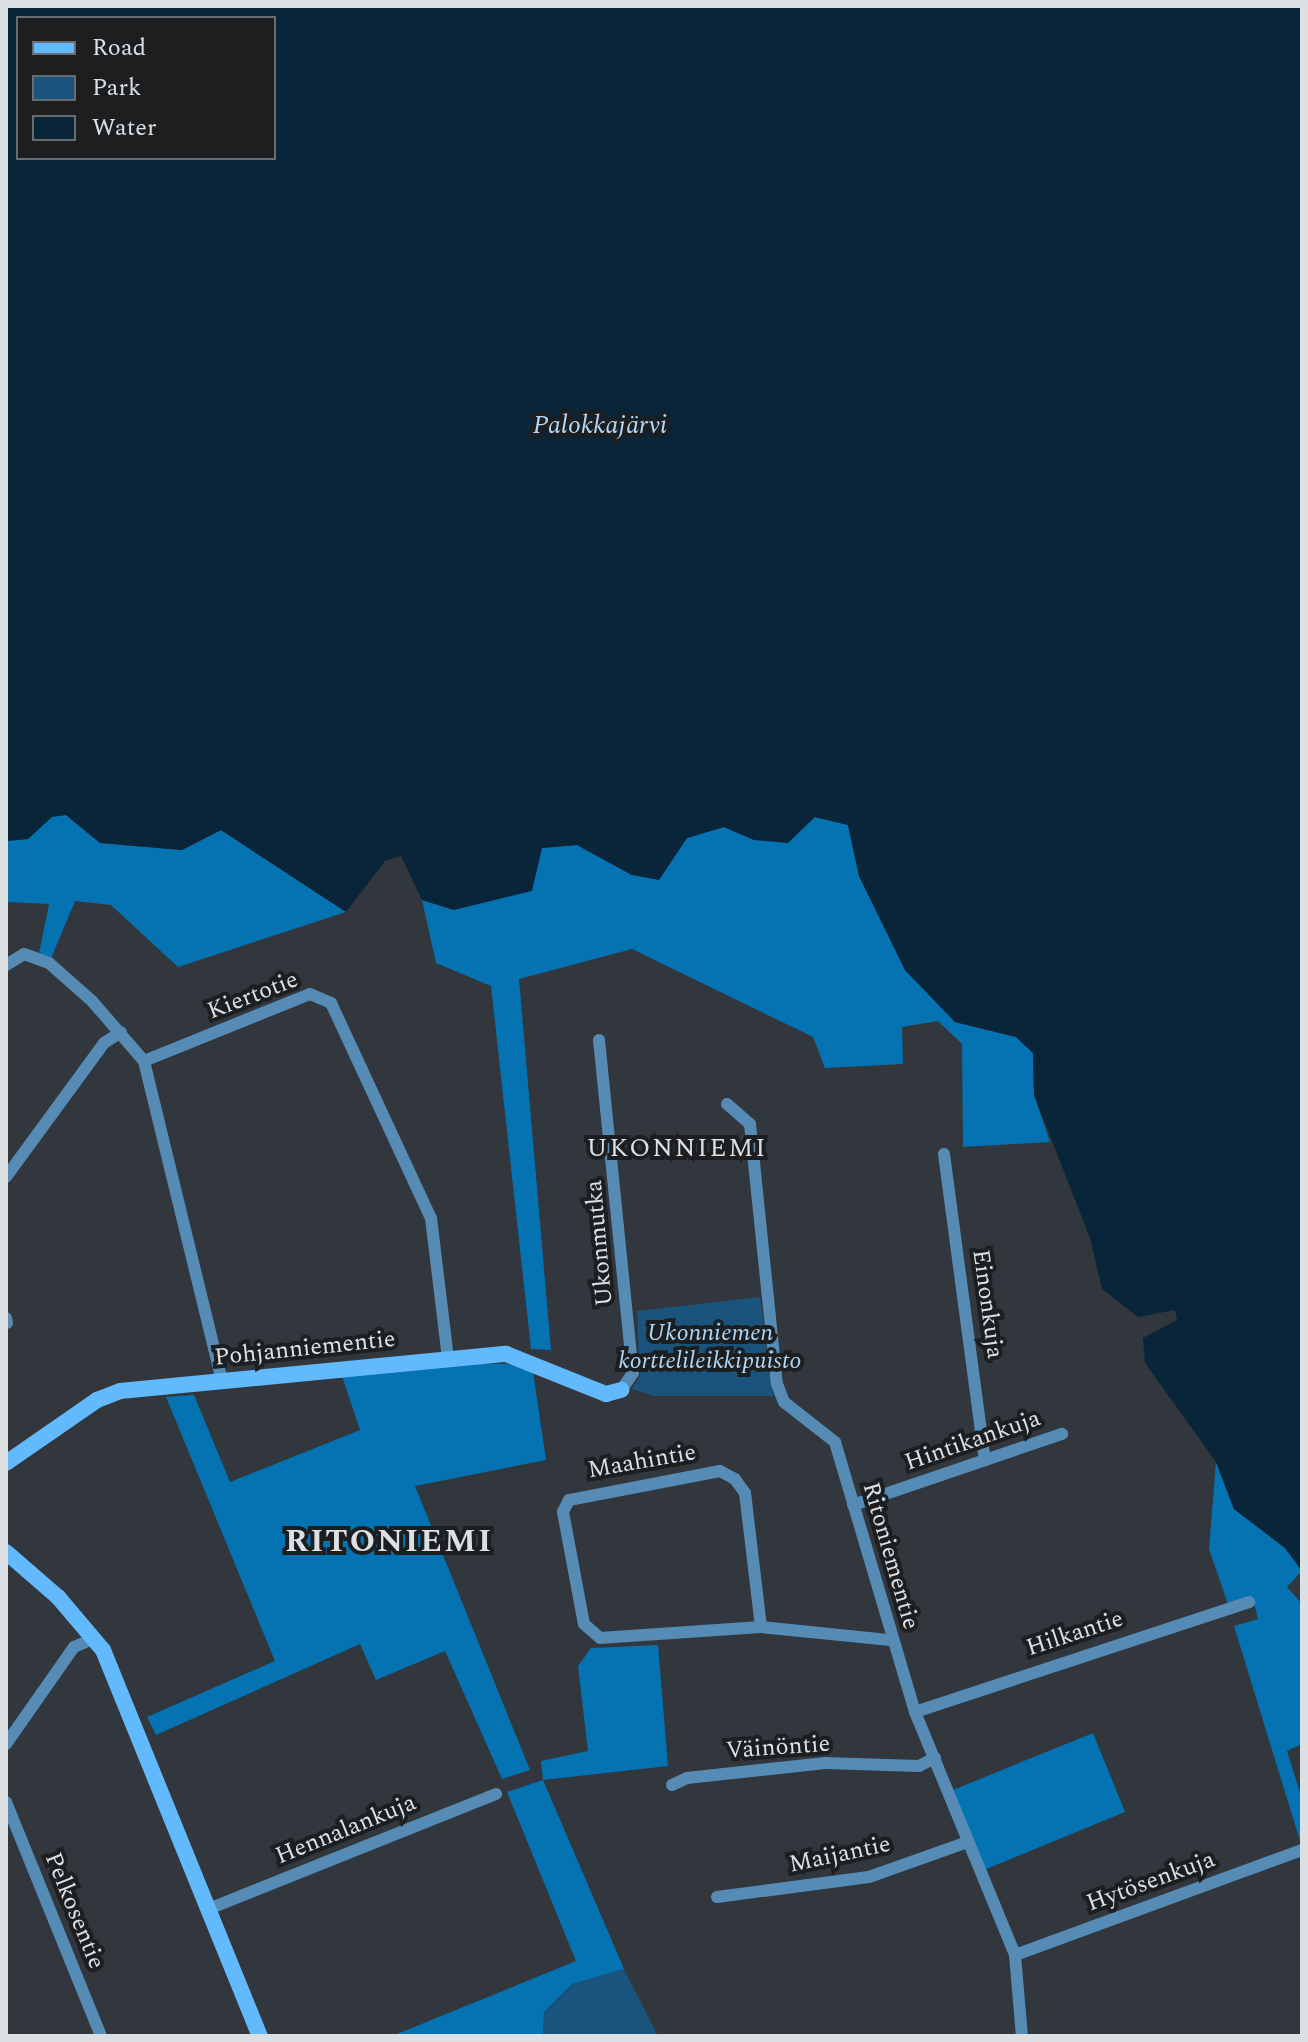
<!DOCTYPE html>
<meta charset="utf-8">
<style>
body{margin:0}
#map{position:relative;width:1308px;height:2042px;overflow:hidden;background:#31373c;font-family:Spectral,serif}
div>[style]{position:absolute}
.green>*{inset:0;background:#1a537b}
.forest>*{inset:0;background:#0573b2}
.water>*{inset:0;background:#08253a}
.street>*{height:12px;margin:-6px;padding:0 6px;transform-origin:6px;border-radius:6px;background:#568bb5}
.secondary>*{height:16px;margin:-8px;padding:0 8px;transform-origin:8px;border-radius:8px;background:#62bafd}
span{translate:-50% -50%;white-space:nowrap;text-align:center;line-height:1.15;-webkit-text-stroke:8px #1c1e20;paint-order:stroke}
.street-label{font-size:24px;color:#dce0e3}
.park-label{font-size:24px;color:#aed6f8;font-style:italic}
.water-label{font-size:26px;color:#afd8fa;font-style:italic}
.neighbourhood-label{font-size:26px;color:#dce0e3;letter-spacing:2px}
.district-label{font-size:32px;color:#dce0e3;font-weight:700;letter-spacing:2px}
.frame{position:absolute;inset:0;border:8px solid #dce0e3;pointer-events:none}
.legend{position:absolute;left:16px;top:16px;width:260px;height:144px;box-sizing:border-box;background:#1c1e20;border:2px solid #696c6e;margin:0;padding:10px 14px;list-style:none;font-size:24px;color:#dce0e3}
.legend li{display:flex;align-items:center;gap:16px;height:40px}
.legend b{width:40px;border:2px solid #696c6e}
</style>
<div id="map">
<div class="green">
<div style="clip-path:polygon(760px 1297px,773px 1396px,654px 1396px,632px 1389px,640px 1376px,637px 1311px)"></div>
<div style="clip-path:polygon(624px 1969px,658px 2036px,543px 2036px,544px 2012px,572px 1984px)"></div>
</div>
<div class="forest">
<div style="clip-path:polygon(66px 815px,100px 843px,182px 850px,221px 830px,346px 912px,178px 967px,111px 905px,75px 901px,49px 963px,38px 958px,49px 904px,6px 902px,6px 841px,28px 839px,52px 816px)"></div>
<div style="clip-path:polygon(815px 817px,848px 825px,859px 876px,905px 970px,955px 1022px,1016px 1037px,1033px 1053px,1034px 1095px,1050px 1142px,963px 1147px,962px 1044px,938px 1021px,902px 1027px,903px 1064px,825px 1068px,813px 1037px,632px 949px,519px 979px,551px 1350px,531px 1349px,491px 986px,436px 963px,422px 900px,454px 910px,542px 848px,577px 845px,632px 875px,687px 838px,724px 827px,754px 840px)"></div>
<div style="clip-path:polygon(465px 1363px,507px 1364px,533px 1372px,546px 1460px,415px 1486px,530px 1770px,502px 1779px,445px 1651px,376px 1680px,360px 1644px,156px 1735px,147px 1717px,275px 1661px,166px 1397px,194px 1395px,230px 1482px,360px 1430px,342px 1376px)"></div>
<div style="clip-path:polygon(1216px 1462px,1234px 1509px,1285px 1548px,1302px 1571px,1287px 1587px,1302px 1604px,1302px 1744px,1287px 1751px,1302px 1799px,1301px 1844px,1234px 1626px,1258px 1619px,1254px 1603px,1228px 1604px,1209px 1549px)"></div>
<div style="clip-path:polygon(658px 1645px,668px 1766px,543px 1780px,624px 1969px,572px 1984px,544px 2012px,543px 2036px,392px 2036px,576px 1961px,507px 1792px,543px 1780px,541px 1761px,588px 1751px,578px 1666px,591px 1648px)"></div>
<div style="clip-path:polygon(1093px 1733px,1125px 1812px,984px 1870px,953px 1790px)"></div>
</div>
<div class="water">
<div style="clip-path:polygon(evenodd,6px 6px,1302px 6px,1302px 1571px,1285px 1548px,1234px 1509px,1216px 1462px,1145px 1363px,1143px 1338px,1177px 1320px,1175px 1310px,1138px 1317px,1102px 1289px,1090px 1238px,1034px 1095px,1033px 1053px,1016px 1037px,955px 1022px,905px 970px,859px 876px,848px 825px,815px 817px,788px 843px,754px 840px,724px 827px,687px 838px,659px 880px,632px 875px,577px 845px,542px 848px,532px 891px,454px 910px,422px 900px,401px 856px,385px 861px,346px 912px,221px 830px,182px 850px,100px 843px,66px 815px,52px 817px,28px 839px,6px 841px,6px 6px,18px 18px,274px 18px,274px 158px,18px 158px,18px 18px)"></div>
</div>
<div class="street">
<div style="left:6px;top:965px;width:21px;rotate:-31deg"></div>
<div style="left:24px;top:954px;width:27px;rotate:20deg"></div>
<div style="left:49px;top:963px;width:57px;rotate:41.5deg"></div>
<div style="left:92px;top:1001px;width:79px;rotate:49.1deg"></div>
<div style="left:599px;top:1040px;width:335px;rotate:84.2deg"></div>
<div style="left:633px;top:1373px;width:21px;rotate:125deg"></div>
<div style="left:727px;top:1104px;width:30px;rotate:41deg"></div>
<div style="left:750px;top:1124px;width:261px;rotate:84.1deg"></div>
<div style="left:777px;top:1384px;width:19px;rotate:69deg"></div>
<div style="left:784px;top:1402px;width:65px;rotate:38.1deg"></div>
<div style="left:835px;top:1442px;width:282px;rotate:73.5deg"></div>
<div style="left:915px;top:1712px;width:263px;rotate:67.6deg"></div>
<div style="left:1015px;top:1955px;width:81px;rotate:85.1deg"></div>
<div style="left:944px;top:1154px;width:309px;rotate:82.4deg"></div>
<div style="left:6px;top:1177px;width:166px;rotate:-53.8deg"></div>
<div style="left:104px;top:1043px;width:20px;rotate:-33deg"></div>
<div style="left:6px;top:1318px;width:5px;rotate:79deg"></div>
<div style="left:222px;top:1381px;width:329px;rotate:-103.7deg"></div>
<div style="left:144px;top:1061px;width:179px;rotate:-22deg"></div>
<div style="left:310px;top:994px;width:23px;rotate:23deg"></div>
<div style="left:331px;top:1003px;width:237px;rotate:65.1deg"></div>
<div style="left:431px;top:1218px;width:141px;rotate:83.1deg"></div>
<div style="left:853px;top:1505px;width:221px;rotate:-18.8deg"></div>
<div style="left:761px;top:1627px;width:135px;rotate:-96.8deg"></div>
<div style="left:745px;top:1493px;width:17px;rotate:-126deg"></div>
<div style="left:735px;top:1479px;width:17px;rotate:-152deg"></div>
<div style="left:720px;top:1471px;width:154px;rotate:169.1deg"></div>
<div style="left:569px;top:1500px;width:13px;rotate:117deg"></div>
<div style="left:563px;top:1512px;width:114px;rotate:79.4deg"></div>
<div style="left:584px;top:1624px;width:21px;rotate:41deg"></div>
<div style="left:600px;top:1638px;width:161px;rotate:-3.9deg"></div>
<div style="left:761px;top:1627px;width:130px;rotate:5.8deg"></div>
<div style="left:915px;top:1712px;width:352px;rotate:-18.2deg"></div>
<div style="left:6px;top:1744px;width:118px;rotate:-55deg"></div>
<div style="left:74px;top:1647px;width:23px;rotate:-23deg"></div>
<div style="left:672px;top:1785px;width:17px;rotate:-25deg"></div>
<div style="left:687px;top:1778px;width:139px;rotate:-6.2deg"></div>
<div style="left:825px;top:1763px;width:94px;rotate:1.8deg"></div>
<div style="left:919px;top:1766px;width:18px;rotate:-27deg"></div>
<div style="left:6px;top:1802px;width:253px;rotate:67.9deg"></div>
<div style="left:717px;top:1897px;width:153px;rotate:-7.5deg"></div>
<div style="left:869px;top:1877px;width:105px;rotate:-19.5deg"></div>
<div style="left:211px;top:1908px;width:307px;rotate:-21.8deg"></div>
<div style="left:1015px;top:1955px;width:306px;rotate:-20.1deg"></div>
</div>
<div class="secondary">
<div style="left:6px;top:1463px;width:111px;rotate:-34.7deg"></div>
<div style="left:97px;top:1400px;width:25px;rotate:-21deg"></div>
<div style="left:120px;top:1391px;width:388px;rotate:-5.5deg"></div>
<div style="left:506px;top:1354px;width:108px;rotate:21.8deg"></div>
<div style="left:606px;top:1394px;width:16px;rotate:-15deg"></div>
<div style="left:6px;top:1552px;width:69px;rotate:40.9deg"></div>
<div style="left:58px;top:1597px;width:70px;rotate:49.7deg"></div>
<div style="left:103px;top:1650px;width:417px;rotate:67.9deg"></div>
</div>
<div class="street-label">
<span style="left:253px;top:996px;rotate:-21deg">Kiertotie</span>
<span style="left:600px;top:1243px;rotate:-95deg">Ukonmutka</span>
<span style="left:987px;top:1304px;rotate:82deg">Einonkuja</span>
<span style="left:305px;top:1349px;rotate:-6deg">Pohjanniementie</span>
<span style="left:973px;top:1441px;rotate:-19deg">Hintikankuja</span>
<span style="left:642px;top:1462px;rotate:-10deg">Maahintie</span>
<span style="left:890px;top:1556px;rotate:74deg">Ritoniementie</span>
<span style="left:1075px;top:1634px;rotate:-18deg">Hilkantie</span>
<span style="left:778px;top:1748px;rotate:-4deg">Väinöntie</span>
<span style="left:346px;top:1830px;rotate:-22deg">Hennalankuja</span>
<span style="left:840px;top:1855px;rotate:-12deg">Maijantie</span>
<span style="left:1151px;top:1882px;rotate:-20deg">Hytösenkuja</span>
<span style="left:74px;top:1911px;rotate:68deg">Pelkosentie</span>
</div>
<div class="park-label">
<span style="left:710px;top:1348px">Ukonniemen<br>korttelileikkipuisto</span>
</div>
<div class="water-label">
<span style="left:600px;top:426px">Palokkajärvi</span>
</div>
<div class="neighbourhood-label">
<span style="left:677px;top:1149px">UKONNIEMI</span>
</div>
<div class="district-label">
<span style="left:389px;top:1542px">RITONIEMI</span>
</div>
<div class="frame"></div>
<ul class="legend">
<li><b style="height:10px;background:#62bafd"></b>Road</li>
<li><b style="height:22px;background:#1a537b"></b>Park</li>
<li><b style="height:22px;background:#08253a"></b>Water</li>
</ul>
</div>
